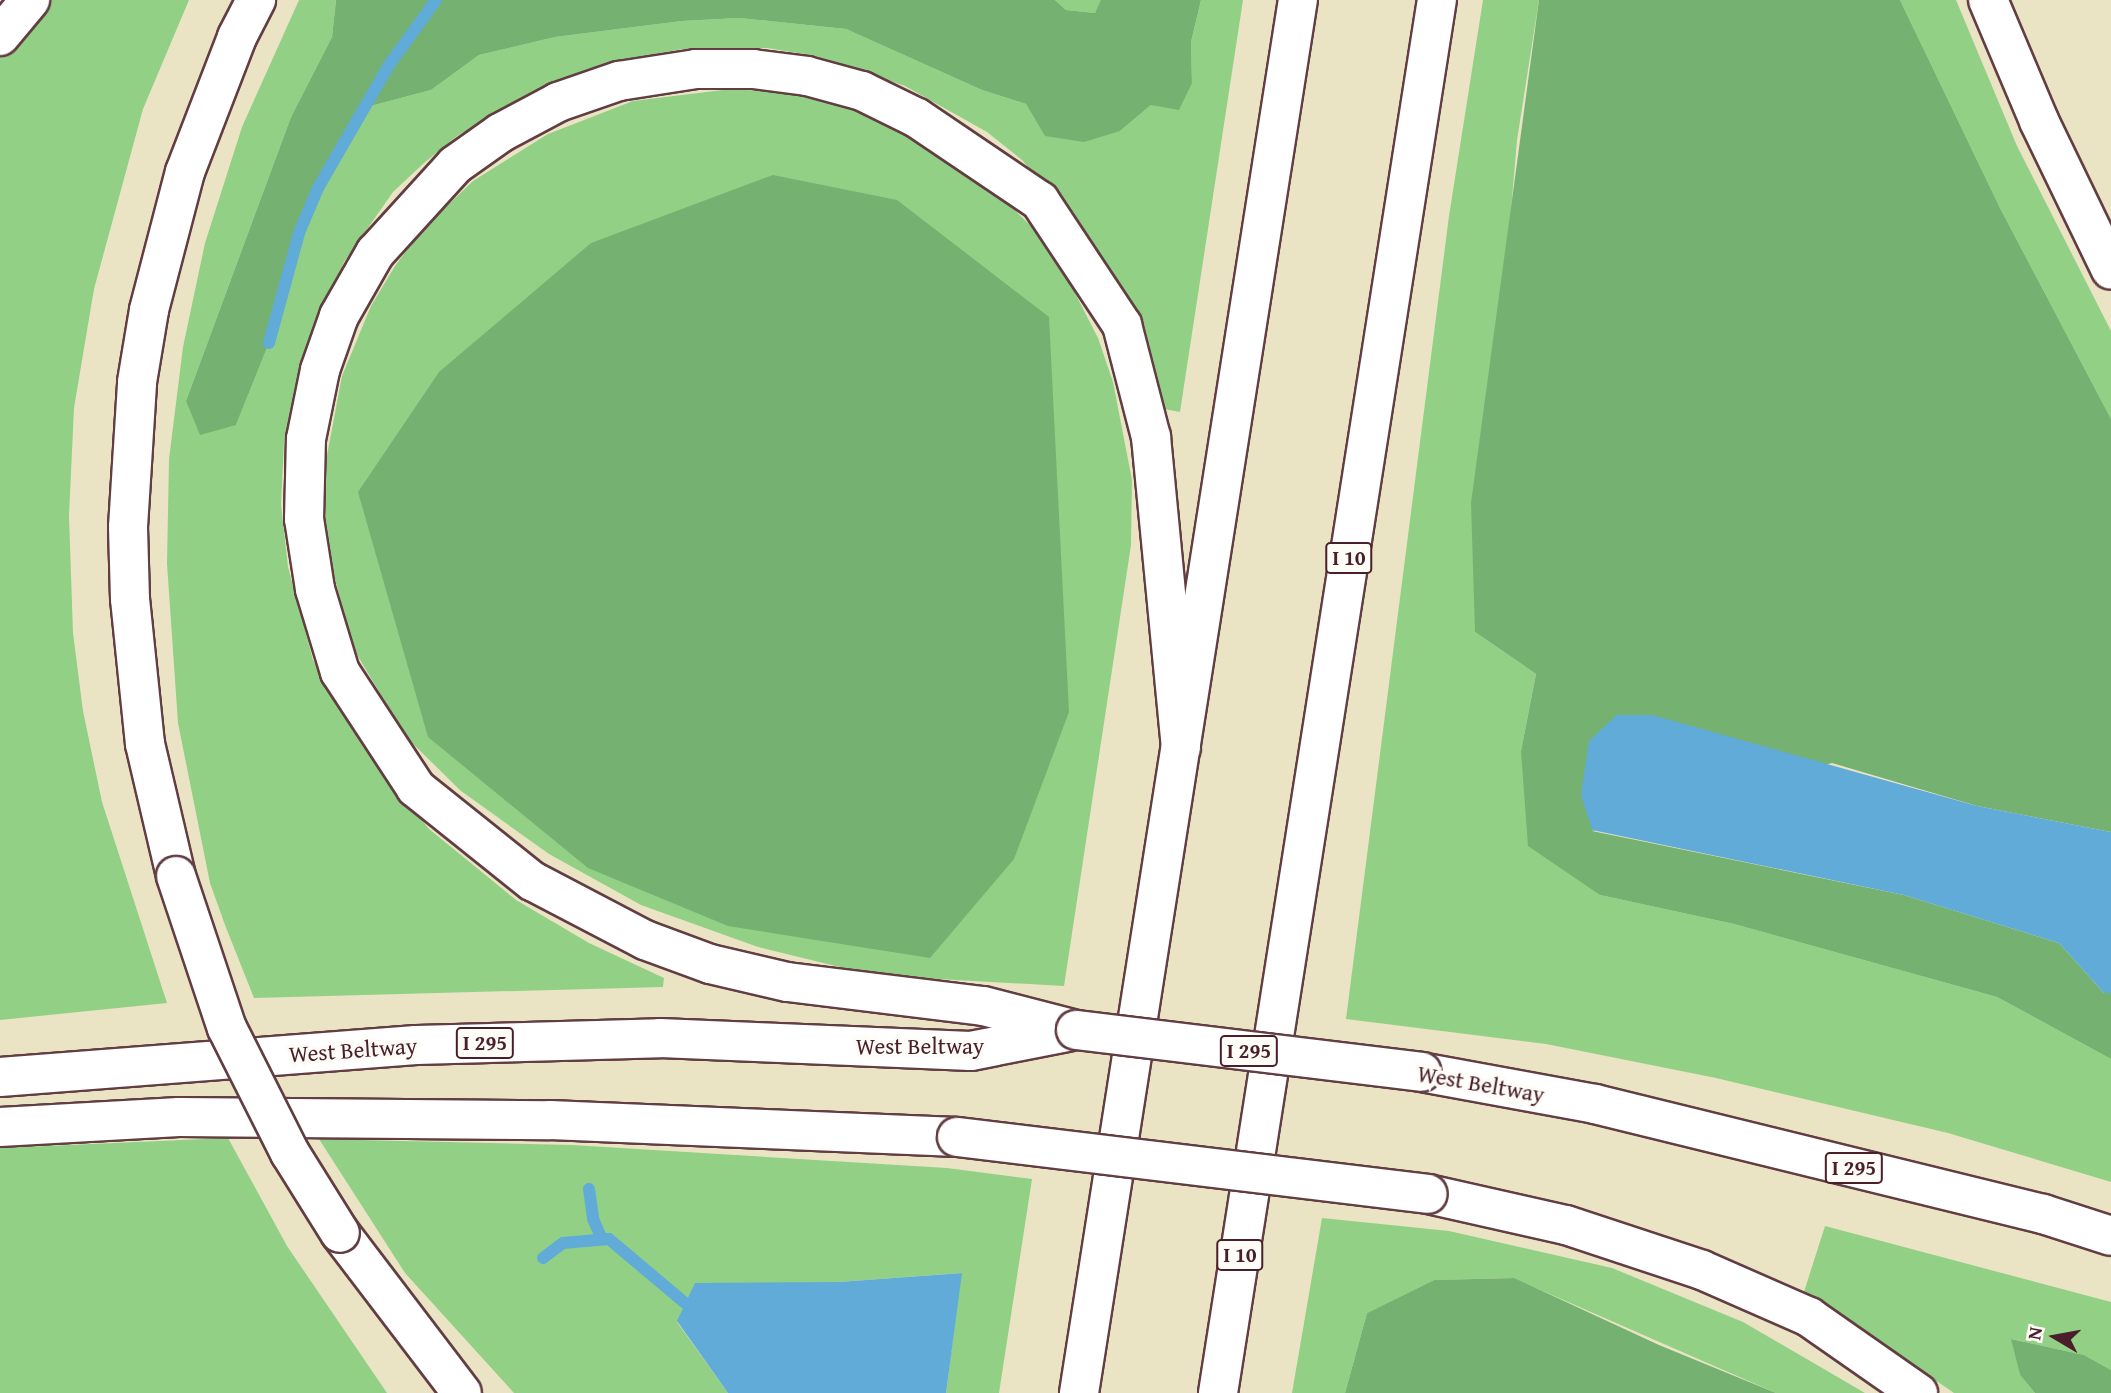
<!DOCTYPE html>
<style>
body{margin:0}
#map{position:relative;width:2111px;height:1393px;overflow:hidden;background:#eae4c5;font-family:"Gentium Book Plus",serif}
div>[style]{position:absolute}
.green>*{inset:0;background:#92d085}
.forest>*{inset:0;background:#75b272}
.water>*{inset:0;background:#60abd8}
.stream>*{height:12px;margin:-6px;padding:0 6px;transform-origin:6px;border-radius:6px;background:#60abd8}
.roads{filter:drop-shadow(2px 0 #623d42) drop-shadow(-2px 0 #623d42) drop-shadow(0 2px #623d42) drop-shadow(0 -2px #623d42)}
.highway>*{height:38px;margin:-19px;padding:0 19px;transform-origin:19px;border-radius:19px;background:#fff}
.bridges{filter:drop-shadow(2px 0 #623d42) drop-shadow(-2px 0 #623d42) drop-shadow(0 2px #623d42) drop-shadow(0 -2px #623d42)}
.highway-bridge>*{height:38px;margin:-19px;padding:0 19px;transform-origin:19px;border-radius:19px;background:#fff}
span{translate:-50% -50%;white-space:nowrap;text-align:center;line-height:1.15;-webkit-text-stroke:7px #fdfcf7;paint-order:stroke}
.shield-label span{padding:2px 5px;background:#fdfcf7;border:2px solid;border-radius:5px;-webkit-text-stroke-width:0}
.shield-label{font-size:21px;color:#4a1f2b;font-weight:700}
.street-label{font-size:23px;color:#4a1f2b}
.north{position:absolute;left:2020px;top:1302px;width:70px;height:70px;-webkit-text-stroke:5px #fdfcf7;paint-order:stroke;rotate:280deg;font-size:19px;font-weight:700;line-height:28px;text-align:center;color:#4a1f2b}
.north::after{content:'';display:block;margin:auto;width:24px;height:32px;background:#4a1f2b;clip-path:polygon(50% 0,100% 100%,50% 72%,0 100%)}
</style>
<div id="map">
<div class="green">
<div style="clip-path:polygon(46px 0,189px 0,143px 109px,94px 289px,74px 408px,69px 516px,73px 633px,83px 711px,102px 802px,167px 1003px,0 1020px,0 55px)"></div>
<div style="clip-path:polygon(299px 0,336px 0,332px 37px,291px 117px,186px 401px,236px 425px,269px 343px,299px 233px,363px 108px,431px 90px,479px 55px,555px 37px,682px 21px,739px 18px,846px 29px,982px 90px,1026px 104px,1045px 135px,1120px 131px,1151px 105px,1192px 83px,1191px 42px,1201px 0,1243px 0,1180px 412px,1164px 409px,1141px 328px,1095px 246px,1022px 160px,987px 132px,905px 86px,816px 56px,767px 48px,682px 49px,624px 60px,541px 88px,457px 136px,424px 163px,393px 192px,344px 262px,306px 346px,284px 443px,281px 504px,288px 567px,313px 660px,363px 747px,429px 829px,516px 900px,589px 943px,664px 978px,663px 987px,254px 998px,225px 925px,210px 883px,178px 723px,167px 564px,169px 459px,183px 347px,205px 243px,242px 127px)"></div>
<div style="clip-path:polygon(1055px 0,1101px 0,1101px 3px,1095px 13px,1066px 10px)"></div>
<div style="clip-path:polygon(1483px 0,1539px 0,1517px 140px,1475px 632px,1536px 674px,1521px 751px,1600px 895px,1734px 924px,1997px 997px,2111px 1059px,2111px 1182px,1948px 1133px,1716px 1078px,1546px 1044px,1346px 1019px,1449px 216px)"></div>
<div style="clip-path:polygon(1900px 0,1956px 0,2017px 146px,2111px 331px,2111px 419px,2000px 208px)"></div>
<div style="clip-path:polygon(731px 89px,788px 93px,838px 104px,924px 142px,1003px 199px,1032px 227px,1059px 262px,1098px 338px,1113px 382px,1132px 480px,1131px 545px,1064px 986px,885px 976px,848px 969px,758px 947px,641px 905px,549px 854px,461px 791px,406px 737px,353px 648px,328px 552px,322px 498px,325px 466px,342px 376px,371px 306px,395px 266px,421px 231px,473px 181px,548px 134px,633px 101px)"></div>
<div style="clip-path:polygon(228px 1138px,287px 1246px,387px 1393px,0 1393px,0 1148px)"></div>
<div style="clip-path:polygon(319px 1139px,572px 1145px,947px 1168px,1032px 1179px,999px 1393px,946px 1393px,961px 1273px,839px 1282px,677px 1322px,728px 1393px,514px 1393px,405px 1273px)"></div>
<div style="clip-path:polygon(1322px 1218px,1449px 1231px,1612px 1268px,1743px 1322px,1865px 1393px,1776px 1393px,1513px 1278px,1434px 1280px,1367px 1313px,1345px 1393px,1292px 1393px)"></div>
<div style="clip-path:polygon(1825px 1226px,2111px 1302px,2111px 1370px,2084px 1355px,2012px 1339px,2020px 1375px,2035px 1393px,1954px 1393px,1837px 1312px,1803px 1295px)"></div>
</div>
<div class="forest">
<div style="clip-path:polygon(336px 0,1055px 0,1066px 10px,1095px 13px,1101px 0,1201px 0,1191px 42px,1192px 83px,1179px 110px,1151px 105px,1120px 131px,1084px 142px,1045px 136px,1026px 104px,982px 90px,846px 29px,739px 18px,682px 21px,555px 37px,479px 55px,431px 90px,363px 108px,299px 233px,269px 343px,236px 425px,200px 435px,186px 401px,291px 117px,332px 37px)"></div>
<div style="clip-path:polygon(1539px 0,1900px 0,2000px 208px,2111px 419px,2111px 832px,1977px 806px,1832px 763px,1592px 831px,1904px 895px,2059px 943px,2104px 993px,2111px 993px,2111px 1059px,1997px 997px,1734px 924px,1600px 895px,1528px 846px,1521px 751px,1536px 674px,1475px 632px,1471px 503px)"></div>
<div style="clip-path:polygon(773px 175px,897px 200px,1049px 317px,1069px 712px,1014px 859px,930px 958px,728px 926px,588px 868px,428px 737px,358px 492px,439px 372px,591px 243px)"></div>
<div style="clip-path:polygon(1514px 1278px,1659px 1345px,1776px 1393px,1345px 1393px,1367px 1313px,1434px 1280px)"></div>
<div style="clip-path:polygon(2011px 1339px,2084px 1355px,2111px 1370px,2111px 1393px,2035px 1393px,2020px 1375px)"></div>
</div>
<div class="water">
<div style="clip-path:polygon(1617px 715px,1652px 715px,1977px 806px,2111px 832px,2111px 993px,2104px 993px,2059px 943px,1904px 895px,1592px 830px,1581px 795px,1589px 741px)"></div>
<div style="clip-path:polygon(962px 1273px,946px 1393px,728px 1393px,677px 1321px,695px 1283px,839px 1282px)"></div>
</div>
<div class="stream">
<div style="left:269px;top:343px;width:114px;rotate:-74.7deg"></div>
<div style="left:299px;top:233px;width:49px;rotate:-67.1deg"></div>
<div style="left:318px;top:188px;width:142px;rotate:-60deg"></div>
<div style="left:389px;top:65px;width:80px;rotate:-54.1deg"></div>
<div style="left:589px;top:1189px;width:30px;rotate:82deg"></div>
<div style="left:593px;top:1219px;width:22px;rotate:66deg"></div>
<div style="left:543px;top:1258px;width:25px;rotate:-37deg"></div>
<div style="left:563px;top:1243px;width:46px;rotate:-5deg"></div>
<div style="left:609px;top:1239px;width:99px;rotate:40.1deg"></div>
</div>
<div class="roads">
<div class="highway">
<div style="left:1988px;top:0;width:131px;rotate:67.1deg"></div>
<div style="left:2039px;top:121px;width:165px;rotate:64.2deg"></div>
<div style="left:0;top:36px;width:47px;rotate:-50.2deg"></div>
<div style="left:176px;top:876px;width:136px;rotate:-103.2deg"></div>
<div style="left:145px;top:744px;width:146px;rotate:-95.9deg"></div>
<div style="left:130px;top:599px;width:72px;rotate:-91.6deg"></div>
<div style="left:128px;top:527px;width:145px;rotate:-86.4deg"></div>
<div style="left:137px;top:382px;width:73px;rotate:-80.5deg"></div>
<div style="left:149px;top:310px;width:143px;rotate:-75.4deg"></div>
<div style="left:185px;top:172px;width:145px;rotate:-68.9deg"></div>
<div style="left:237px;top:37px;width:42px;rotate:-62.8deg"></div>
<div style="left:1076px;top:1030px;width:96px;rotate:-165.5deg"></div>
<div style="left:983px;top:1006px;width:197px;rotate:-173deg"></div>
<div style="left:787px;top:982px;width:79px;rotate:-166.8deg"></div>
<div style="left:710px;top:964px;width:69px;rotate:-159.7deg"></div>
<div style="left:645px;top:940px;width:127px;rotate:-152.4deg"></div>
<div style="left:532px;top:881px;width:149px;rotate:-141.3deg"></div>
<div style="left:416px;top:788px;width:139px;rotate:-123.2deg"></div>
<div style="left:340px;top:672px;width:87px;rotate:-106.8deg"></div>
<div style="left:315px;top:589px;width:71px;rotate:-98.9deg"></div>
<div style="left:304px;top:519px;width:80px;rotate:-88.6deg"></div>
<div style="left:306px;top:439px;width:70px;rotate:-78.5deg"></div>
<div style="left:320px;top:370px;width:57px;rotate:-70.6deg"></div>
<div style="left:339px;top:316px;width:73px;rotate:-60.3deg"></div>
<div style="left:375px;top:253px;width:119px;rotate:-47.7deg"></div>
<div style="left:455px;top:165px;width:55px;rotate:-35.4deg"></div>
<div style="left:500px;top:133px;width:66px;rotate:-28.1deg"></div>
<div style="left:558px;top:102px;width:65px;rotate:-19deg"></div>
<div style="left:619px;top:81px;width:78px;rotate:-8.9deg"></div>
<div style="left:696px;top:69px;width:57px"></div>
<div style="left:753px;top:69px;width:54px;rotate:7.4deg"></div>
<div style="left:807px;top:76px;width:57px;rotate:15.3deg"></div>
<div style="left:862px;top:91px;width:61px;rotate:26.1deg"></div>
<div style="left:917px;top:118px;width:148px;rotate:34deg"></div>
<div style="left:1040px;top:201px;width:149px;rotate:56.5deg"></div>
<div style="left:1122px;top:325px;width:116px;rotate:75.5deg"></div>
<div style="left:1151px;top:437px;width:312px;rotate:84.5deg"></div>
<div style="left:1421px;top:1072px;width:177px;rotate:10.4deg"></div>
<div style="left:1595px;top:1104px;width:461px;rotate:13.8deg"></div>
<div style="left:2043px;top:1214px;width:71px;rotate:17.9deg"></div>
<div style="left:0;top:1077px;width:417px;rotate:-4.4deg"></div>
<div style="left:416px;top:1045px;width:244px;rotate:-1.6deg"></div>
<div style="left:660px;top:1038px;width:311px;rotate:2.4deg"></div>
<div style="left:971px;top:1051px;width:99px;rotate:-11.1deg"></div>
<div style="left:0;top:1127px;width:179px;rotate:-3.2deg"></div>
<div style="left:179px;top:1117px;width:371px;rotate:0.5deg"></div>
<div style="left:550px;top:1120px;width:407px;rotate:2.4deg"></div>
<div style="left:1428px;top:1194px;width:141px;rotate:12.7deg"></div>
<div style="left:1566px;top:1225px;width:143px;rotate:18.3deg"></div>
<div style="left:1702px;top:1270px;width:117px;rotate:23.7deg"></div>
<div style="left:1809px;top:1317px;width:133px;rotate:34.9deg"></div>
<div style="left:340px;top:1233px;width:201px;rotate:52.7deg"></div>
<div style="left:1079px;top:1393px;width:1410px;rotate:-81.07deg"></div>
<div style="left:1218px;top:1393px;width:1410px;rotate:-81.07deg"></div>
</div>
</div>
<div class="bridges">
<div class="highway-bridge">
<div style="left:176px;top:876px;width:160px;rotate:71.5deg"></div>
<div style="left:227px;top:1028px;width:140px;rotate:63.3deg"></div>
<div style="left:290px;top:1153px;width:94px;rotate:58deg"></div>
<div style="left:1076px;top:1030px;width:348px;rotate:6.9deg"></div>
<div style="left:957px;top:1137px;width:474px;rotate:6.9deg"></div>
</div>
</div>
<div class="shield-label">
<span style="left:1349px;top:558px">I 10</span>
<span style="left:485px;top:1043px">I 295</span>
<span style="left:1249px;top:1051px">I 295</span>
<span style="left:1854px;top:1168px">I 295</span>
<span style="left:1240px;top:1255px">I 10</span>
</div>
<div class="street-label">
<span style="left:920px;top:1046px">West Beltway</span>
<span style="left:353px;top:1050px;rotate:-4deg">West Beltway</span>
<span style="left:1481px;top:1084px;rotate:10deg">West Beltway</span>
</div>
<div class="north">N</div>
</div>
